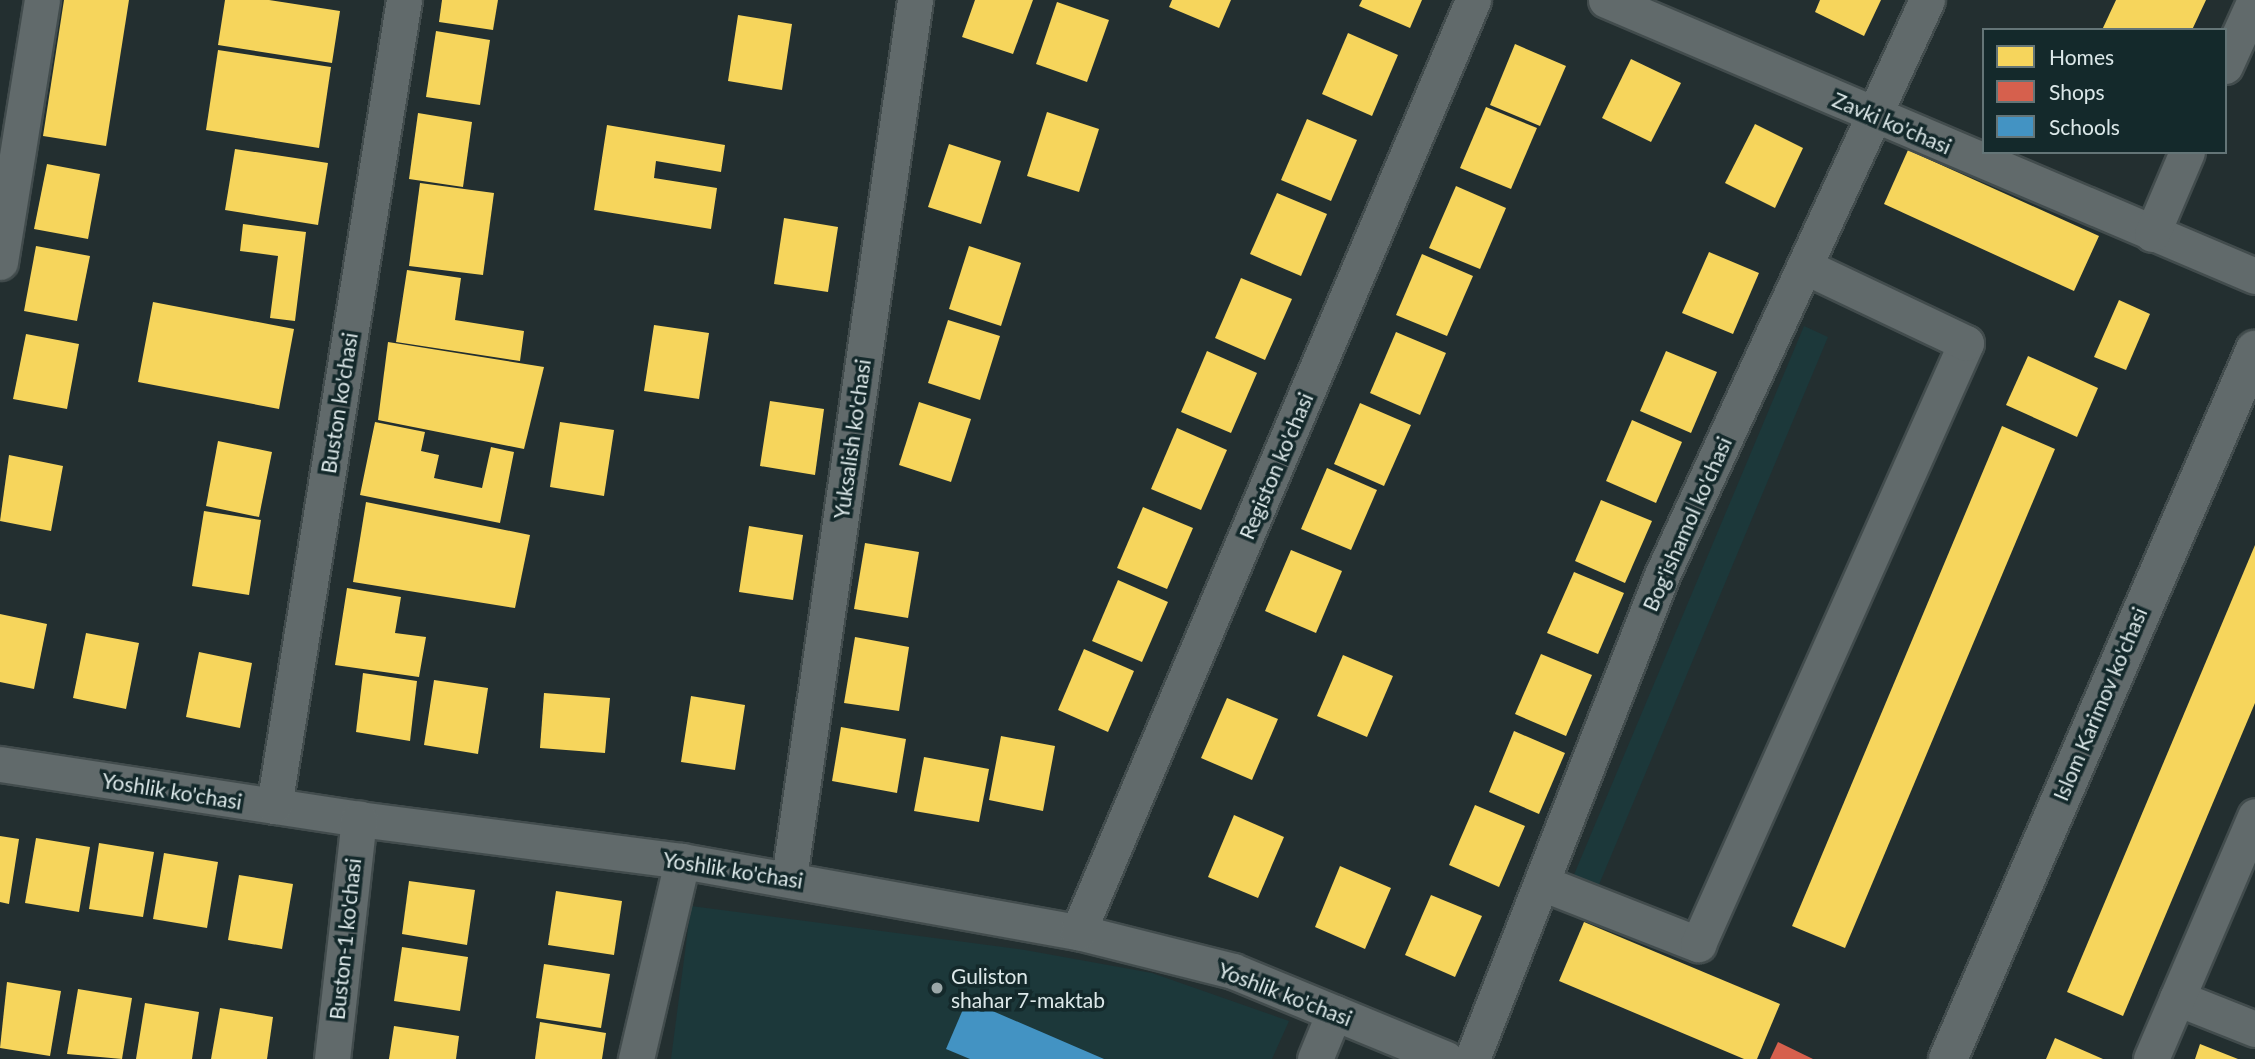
<!DOCTYPE html>
<style>
body{margin:0}
#map{position:relative;width:2255px;height:1059px;overflow:hidden;background:#232f30;font-family:Lato,sans-serif}
div>[style]{position:absolute}
.built>*{inset:0;background:#1c383a}
.homes>*{inset:0;background:#f6d55c}
.shops>*{inset:0;background:#d6604d}
.schools>*{inset:0;background:#4393c3}
.roads{filter:drop-shadow(2px 0 #424c4d) drop-shadow(-2px 0 #424c4d) drop-shadow(0 2px #424c4d) drop-shadow(0 -2px #424c4d)}
.street>*{height:35px;margin:-17.5px;padding:0 17.5px;transform-origin:17.5px;border-radius:17.5px;background:#616a6b}
.secondary>*{height:38px;margin:-19px;padding:0 19px;transform-origin:19px;border-radius:19px;background:#616a6b}
.dots>*{width:19px;height:19px;translate:-50% -50%;box-sizing:border-box;border:4px solid #14292b;border-radius:50%}
span{translate:-50% -50%;white-space:nowrap;text-align:center;line-height:1.15;-webkit-text-stroke:7px #14292b;paint-order:stroke}
.street-label{font-size:21px;color:#dce8e9}
.poi-label{font-size:21px;color:#dce8e9}
.left{translate:0 -50%;text-align:left}
.legend{position:absolute;left:1982px;top:28px;width:245px;height:126px;box-sizing:border-box;background:#14292b;border:2px solid #647577;margin:0;padding:9px 12px;list-style:none;font-size:21px;color:#dce8e9}
.legend li{display:flex;align-items:center;gap:14px;height:35px}
.legend b{width:35px;border:2px solid #647577}
</style>
<div id="map">
<div class="built">
<div style="clip-path:polygon(1804px 326px,1828px 337px,1598px 887px,1573px 877px)"></div>
<div style="clip-path:polygon(691px 906px,1025px 950px,1152px 973px,1289px 1021px,1272px 1059px,671px 1059px)"></div>
</div>
<div class="homes">
<div style="clip-path:polygon(64px 0,129px 0,106px 146px,43px 136px)"></div>
<div style="clip-path:polygon(225px 0,269px 0,340px 11px,332px 63px,218px 45px)"></div>
<div style="clip-path:polygon(442px 0,498px 0,493px 30px,439px 22px)"></div>
<div style="clip-path:polygon(975px 0,1033px 0,1013px 54px,962px 37px)"></div>
<div style="clip-path:polygon(1172px 0,1231px 0,1219px 28px,1169px 7px)"></div>
<div style="clip-path:polygon(1362px 0,1422px 0,1410px 28px,1359px 6px)"></div>
<div style="clip-path:polygon(1820px 0,1881px 0,1864px 36px,1815px 12px)"></div>
<div style="clip-path:polygon(2116px 0,2206px 0,2192px 30px,2102px 30px)"></div>
<div style="clip-path:polygon(1057px 2px,1109px 20px,1087px 82px,1036px 64px)"></div>
<div style="clip-path:polygon(738px 15px,792px 24px,782px 90px,728px 81px)"></div>
<div style="clip-path:polygon(436px 31px,490px 40px,480px 105px,426px 97px)"></div>
<div style="clip-path:polygon(1348px 33px,1398px 55px,1372px 116px,1322px 94px)"></div>
<div style="clip-path:polygon(1515px 44px,1566px 66px,1540px 126px,1490px 105px)"></div>
<div style="clip-path:polygon(218px 50px,331px 67px,319px 148px,206px 130px)"></div>
<div style="clip-path:polygon(1631px 59px,1681px 83px,1651px 142px,1602px 118px)"></div>
<div style="clip-path:polygon(1486px 107px,1537px 128px,1511px 189px,1460px 168px)"></div>
<div style="clip-path:polygon(1047px 112px,1099px 129px,1079px 192px,1027px 176px)"></div>
<div style="clip-path:polygon(418px 113px,472px 122px,463px 187px,409px 179px)"></div>
<div style="clip-path:polygon(1307px 119px,1357px 140px,1331px 201px,1281px 180px)"></div>
<div style="clip-path:polygon(1755px 124px,1803px 148px,1775px 208px,1725px 183px)"></div>
<div style="clip-path:polygon(607px 125px,725px 145px,721px 172px,656px 161px,654px 178px,717px 188px,711px 229px,594px 210px)"></div>
<div style="clip-path:polygon(949px 144px,1001px 161px,981px 224px,928px 207px)"></div>
<div style="clip-path:polygon(235px 149px,328px 163px,318px 225px,225px 210px)"></div>
<div style="clip-path:polygon(1908px 150px,2099px 236px,2074px 291px,1884px 204px)"></div>
<div style="clip-path:polygon(47px 164px,100px 174px,88px 239px,34px 229px)"></div>
<div style="clip-path:polygon(420px 183px,494px 193px,483px 275px,409px 266px)"></div>
<div style="clip-path:polygon(1456px 186px,1506px 208px,1480px 269px,1429px 248px)"></div>
<div style="clip-path:polygon(1277px 193px,1327px 214px,1301px 276px,1250px 254px)"></div>
<div style="clip-path:polygon(784px 218px,838px 227px,828px 292px,774px 284px)"></div>
<div style="clip-path:polygon(243px 224px,306px 232px,295px 321px,270px 318px,278px 256px,240px 251px)"></div>
<div style="clip-path:polygon(36px 246px,90px 256px,77px 321px,24px 311px)"></div>
<div style="clip-path:polygon(969px 246px,1021px 263px,1001px 326px,949px 309px)"></div>
<div style="clip-path:polygon(1709px 252px,1759px 273px,1733px 334px,1682px 313px)"></div>
<div style="clip-path:polygon(1422px 254px,1473px 276px,1447px 336px,1396px 315px)"></div>
<div style="clip-path:polygon(407px 270px,461px 278px,455px 320px,524px 331px,520px 361px,396px 342px)"></div>
<div style="clip-path:polygon(1241px 278px,1292px 299px,1265px 360px,1215px 338px)"></div>
<div style="clip-path:polygon(2119px 300px,2150px 314px,2126px 370px,2094px 357px)"></div>
<div style="clip-path:polygon(153px 302px,294px 329px,279px 409px,138px 382px)"></div>
<div style="clip-path:polygon(948px 320px,1000px 336px,980px 400px,928px 383px)"></div>
<div style="clip-path:polygon(654px 325px,709px 333px,699px 399px,644px 391px)"></div>
<div style="clip-path:polygon(1396px 332px,1446px 353px,1420px 415px,1370px 393px)"></div>
<div style="clip-path:polygon(26px 334px,79px 344px,67px 409px,13px 399px)"></div>
<div style="clip-path:polygon(388px 342px,544px 367px,524px 449px,378px 420px)"></div>
<div style="clip-path:polygon(1207px 351px,1257px 373px,1231px 433px,1181px 412px)"></div>
<div style="clip-path:polygon(1666px 351px,1717px 372px,1691px 433px,1640px 411px)"></div>
<div style="clip-path:polygon(2028px 356px,2098px 388px,2077px 437px,2006px 405px)"></div>
<div style="clip-path:polygon(770px 401px,824px 409px,815px 475px,760px 466px)"></div>
<div style="clip-path:polygon(919px 402px,971px 419px,951px 482px,899px 465px)"></div>
<div style="clip-path:polygon(1360px 403px,1411px 425px,1384px 486px,1334px 464px)"></div>
<div style="clip-path:polygon(1632px 420px,1682px 442px,1656px 503px,1606px 481px)"></div>
<div style="clip-path:polygon(375px 422px,425px 432px,421px 451px,439px 455px,434px 478px,482px 488px,491px 447px,514px 452px,500px 523px,360px 495px)"></div>
<div style="clip-path:polygon(560px 422px,614px 430px,604px 496px,550px 487px)"></div>
<div style="clip-path:polygon(2002px 426px,2055px 449px,1845px 948px,1792px 926px)"></div>
<div style="clip-path:polygon(1177px 428px,1227px 450px,1201px 510px,1151px 489px)"></div>
<div style="clip-path:polygon(218px 441px,272px 452px,259px 517px,206px 506px)"></div>
<div style="clip-path:polygon(9px 455px,63px 466px,51px 531px,0 521px)"></div>
<div style="clip-path:polygon(1327px 468px,1377px 490px,1351px 550px,1301px 529px)"></div>
<div style="clip-path:polygon(1601px 500px,1652px 521px,1625px 583px,1575px 561px)"></div>
<div style="clip-path:polygon(366px 502px,530px 535px,515px 608px,353px 582px)"></div>
<div style="clip-path:polygon(1143px 507px,1193px 528px,1167px 589px,1117px 568px)"></div>
<div style="clip-path:polygon(204px 511px,261px 520px,249px 595px,192px 586px)"></div>
<div style="clip-path:polygon(749px 526px,803px 535px,793px 600px,739px 592px)"></div>
<div style="clip-path:polygon(865px 543px,919px 552px,908px 618px,854px 609px)"></div>
<div style="clip-path:polygon(2255px 545px,2255px 703px,2123px 1016px,2067px 992px)"></div>
<div style="clip-path:polygon(1291px 550px,1342px 571px,1316px 633px,1265px 611px)"></div>
<div style="clip-path:polygon(1574px 572px,1624px 593px,1598px 654px,1547px 633px)"></div>
<div style="clip-path:polygon(1118px 580px,1168px 602px,1142px 662px,1092px 641px)"></div>
<div style="clip-path:polygon(347px 588px,401px 597px,395px 633px,426px 637px,419px 677px,335px 665px)"></div>
<div style="clip-path:polygon(0 614px,47px 624px,34px 689px,0 682px)"></div>
<div style="clip-path:polygon(86px 633px,139px 643px,126px 709px,73px 698px)"></div>
<div style="clip-path:polygon(855px 637px,909px 647px,899px 711px,844px 703px)"></div>
<div style="clip-path:polygon(1084px 649px,1134px 671px,1108px 732px,1058px 710px)"></div>
<div style="clip-path:polygon(199px 652px,252px 663px,240px 728px,186px 717px)"></div>
<div style="clip-path:polygon(1541px 654px,1592px 675px,1566px 736px,1515px 714px)"></div>
<div style="clip-path:polygon(1343px 655px,1393px 676px,1367px 737px,1317px 716px)"></div>
<div style="clip-path:polygon(363px 673px,417px 681px,410px 741px,356px 732px)"></div>
<div style="clip-path:polygon(434px 680px,488px 688px,478px 754px,424px 745px)"></div>
<div style="clip-path:polygon(544px 693px,610px 698px,605px 753px,540px 748px)"></div>
<div style="clip-path:polygon(691px 696px,745px 705px,735px 770px,681px 762px)"></div>
<div style="clip-path:polygon(1227px 698px,1278px 719px,1252px 780px,1201px 758px)"></div>
<div style="clip-path:polygon(841px 727px,906px 739px,897px 793px,832px 781px)"></div>
<div style="clip-path:polygon(1514px 731px,1565px 753px,1539px 814px,1489px 792px)"></div>
<div style="clip-path:polygon(1001px 736px,1055px 746px,1043px 811px,989px 800px)"></div>
<div style="clip-path:polygon(924px 757px,989px 769px,979px 822px,914px 811px)"></div>
<div style="clip-path:polygon(1475px 805px,1525px 826px,1499px 887px,1449px 865px)"></div>
<div style="clip-path:polygon(1234px 815px,1284px 837px,1258px 898px,1208px 877px)"></div>
<div style="clip-path:polygon(0 836px,19px 839px,9px 904px,0 902px)"></div>
<div style="clip-path:polygon(36px 838px,90px 847px,79px 912px,25px 903px)"></div>
<div style="clip-path:polygon(99px 843px,154px 852px,143px 917px,89px 909px)"></div>
<div style="clip-path:polygon(164px 853px,218px 862px,207px 928px,153px 919px)"></div>
<div style="clip-path:polygon(1340px 866px,1391px 888px,1365px 949px,1315px 927px)"></div>
<div style="clip-path:polygon(239px 875px,293px 884px,282px 949px,228px 940px)"></div>
<div style="clip-path:polygon(409px 881px,475px 890px,467px 945px,402px 934px)"></div>
<div style="clip-path:polygon(556px 891px,622px 901px,614px 955px,548px 945px)"></div>
<div style="clip-path:polygon(1431px 895px,1482px 916px,1455px 977px,1405px 955px)"></div>
<div style="clip-path:polygon(1584px 922px,1780px 1004px,1757px 1059px,1744px 1059px,1559px 981px)"></div>
<div style="clip-path:polygon(402px 947px,468px 957px,460px 1011px,394px 1001px)"></div>
<div style="clip-path:polygon(544px 964px,610px 974px,601px 1028px,536px 1018px)"></div>
<div style="clip-path:polygon(7px 982px,61px 991px,50px 1056px,0 1048px)"></div>
<div style="clip-path:polygon(78px 989px,132px 998px,122px 1059px,67px 1054px)"></div>
<div style="clip-path:polygon(145px 1003px,199px 1012px,192px 1059px,136px 1059px)"></div>
<div style="clip-path:polygon(220px 1008px,273px 1017px,267px 1059px,211px 1059px)"></div>
<div style="clip-path:polygon(540px 1022px,606px 1033px,602px 1059px,535px 1059px)"></div>
<div style="clip-path:polygon(394px 1026px,459px 1036px,456px 1059px,389px 1059px)"></div>
<div style="clip-path:polygon(2055px 1038px,2103px 1059px,2046px 1059px)"></div>
<div style="clip-path:polygon(2200px 1044px,2238px 1059px,2195px 1059px)"></div>
</div>
<div class="shops">
<div style="clip-path:polygon(1778px 1042px,1813px 1059px,1770px 1059px)"></div>
</div>
<div class="schools">
<div style="clip-path:polygon(967px 1000px,1104px 1059px,970px 1059px,946px 1049px)"></div>
</div>
<div class="roads">
<div class="street">
<div style="left:1606px;top:0;width:705px;rotate:23.04deg"></div>
<div style="left:2225px;top:66px;width:72px;rotate:-65.6deg"></div>
<div style="left:2152px;top:234px;width:89px;rotate:-66.9deg"></div>
<div style="left:0;top:262px;width:265px;rotate:-80.9deg"></div>
<div style="left:0;top:764px;width:363px;rotate:8.7deg"></div>
<div style="left:359px;top:819px;width:326px;rotate:7.4deg"></div>
<div style="left:682px;top:861px;width:402px;rotate:10.2deg"></div>
<div style="left:1078px;top:932px;width:160px;rotate:14.1deg"></div>
<div style="left:1233px;top:971px;width:230px;rotate:22.4deg"></div>
<div style="left:274px;top:806px;width:816px;rotate:-80.84deg"></div>
<div style="left:789px;top:878px;width:887px;rotate:-81.83deg"></div>
<div style="left:1542px;top:883px;width:168px;rotate:21.4deg"></div>
<div style="left:1698px;top:944px;width:658px;rotate:-65.97deg"></div>
<div style="left:1966px;top:343px;width:179px;rotate:-154.6deg"></div>
<div style="left:1078px;top:932px;width:1012px;rotate:-67.03deg"></div>
<div style="left:2177px;top:998px;width:84px;rotate:21.7deg"></div>
<div style="left:332px;top:1059px;width:242px;rotate:-83.6deg"></div>
<div style="left:636px;top:1059px;width:203px;rotate:-76.9deg"></div>
<div style="left:1315px;top:1059px;width:50px;rotate:-67.6deg"></div>
<div style="left:1472px;top:1059px;width:520px;rotate:-68.57deg"></div>
<div style="left:1662px;top:575px;width:633px;rotate:-65.26deg"></div>
<div style="left:2151px;top:1059px;width:264px;rotate:-66.8deg"></div>
</div>
<div class="secondary">
<div style="left:1948px;top:1059px;width:773px;rotate:-66.59deg"></div>
</div>
</div>
<div class="dots">
<div style="left:937px;top:988px;background:#9ba7a8"></div>
</div>
<div class="street-label">
<span style="left:1892px;top:123px;rotate:23deg">Zavki ko'chasi</span>
<span style="left:339px;top:403px;rotate:-81deg">Buston ko'chasi</span>
<span style="left:852px;top:439px;rotate:-82deg">Yuksalish ko'chasi</span>
<span style="left:1276px;top:466px;rotate:-67deg">Registon ko'chasi</span>
<span style="left:1687px;top:524px;rotate:-66deg">Bog'ishamol ko'chasi</span>
<span style="left:2100px;top:704px;rotate:-67deg">Islom Karimov ko'chasi</span>
<span style="left:172px;top:791px;rotate:9deg">Yoshlik ko'chasi</span>
<span style="left:733px;top:870px;rotate:9deg">Yoshlik ko'chasi</span>
<span style="left:345px;top:939px;rotate:-84deg">Buston-1 ko'chasi</span>
<span style="left:1285px;top:994px;rotate:21deg">Yoshlik ko'chasi</span>
</div>
<div class="poi-label">
<span class="left" style="left:951px;top:988px">Guliston<br>shahar 7-maktab</span>
</div>
<ul class="legend">
<li><b style="height:19px;background:#f6d55c"></b>Homes</li>
<li><b style="height:19px;background:#d6604d"></b>Shops</li>
<li><b style="height:19px;background:#4393c3"></b>Schools</li>
</ul>
</div>
